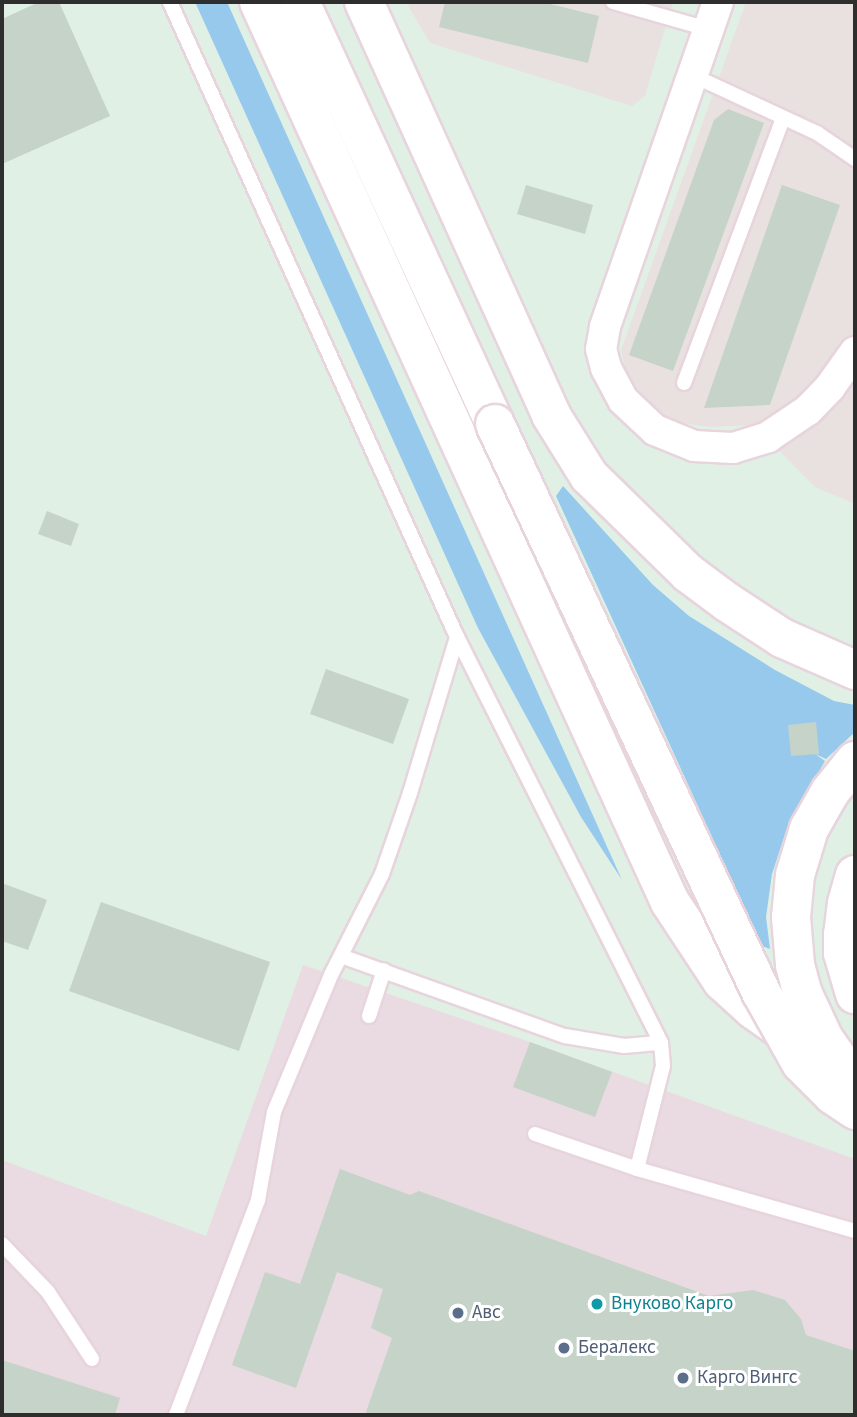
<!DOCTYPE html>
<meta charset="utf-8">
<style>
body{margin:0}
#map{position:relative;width:857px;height:1417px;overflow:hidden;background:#e0f0e5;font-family:"Source Sans 3",sans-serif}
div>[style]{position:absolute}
.industrial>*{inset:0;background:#e9e1e0}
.airport>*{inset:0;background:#e9dbe1}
.green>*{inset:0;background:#97c9ec}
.building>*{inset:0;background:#c5d3c9}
.roads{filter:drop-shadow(2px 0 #e7d4dd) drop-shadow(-2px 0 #e7d4dd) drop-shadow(0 2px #e7d4dd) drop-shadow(0 -2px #e7d4dd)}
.lane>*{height:14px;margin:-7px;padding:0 7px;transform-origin:7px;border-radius:7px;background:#fff}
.street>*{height:30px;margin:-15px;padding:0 15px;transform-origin:15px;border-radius:15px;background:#fff}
.secondary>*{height:38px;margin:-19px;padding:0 19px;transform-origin:19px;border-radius:19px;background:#fff}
.bridges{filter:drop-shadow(2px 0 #e7d4dd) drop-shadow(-2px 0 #e7d4dd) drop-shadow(0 2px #e7d4dd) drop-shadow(0 -2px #e7d4dd)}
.secondary-bridge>*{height:38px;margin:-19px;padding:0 19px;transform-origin:19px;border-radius:19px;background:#fff}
.dots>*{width:19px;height:19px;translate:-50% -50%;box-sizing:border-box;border:4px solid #fff;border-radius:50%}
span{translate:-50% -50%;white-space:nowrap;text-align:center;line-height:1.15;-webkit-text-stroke:6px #fff;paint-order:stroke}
.culture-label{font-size:19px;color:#0d838f}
.left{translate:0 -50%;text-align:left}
.service-label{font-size:19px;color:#4e5e75}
.frame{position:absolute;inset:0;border:4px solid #2e2e2e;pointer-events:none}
</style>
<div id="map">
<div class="industrial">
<div style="clip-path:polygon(410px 2px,673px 2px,645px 96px,632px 106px,430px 43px,408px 6px)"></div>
<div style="clip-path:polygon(746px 2px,855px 2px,855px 504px,815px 487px,754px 425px,710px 427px,676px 422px,653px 409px,628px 381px,621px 350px)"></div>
</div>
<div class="airport">
<div style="clip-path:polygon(303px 965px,530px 1042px,855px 1159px,855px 1415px,2px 1415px,2px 1160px,206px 1236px)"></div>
</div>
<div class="green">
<div style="clip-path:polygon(195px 2px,227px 2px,622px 880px,581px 817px,478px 628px)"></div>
<div style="clip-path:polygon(563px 486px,653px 585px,689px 616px,775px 670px,834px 701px,855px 705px,855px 732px,826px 759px,815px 754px,825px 761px,787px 828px,772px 874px,766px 917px,770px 949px,762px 946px,556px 496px)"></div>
</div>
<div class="building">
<div style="clip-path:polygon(39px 2px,59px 2px,110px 116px,2px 164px,2px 19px)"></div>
<div style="clip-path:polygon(445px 2px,542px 2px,599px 16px,588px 63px,439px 27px)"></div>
<div style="clip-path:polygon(728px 109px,764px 123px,673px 371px,629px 355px,714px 120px)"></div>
<div style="clip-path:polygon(526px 185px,593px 205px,585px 234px,517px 214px)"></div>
<div style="clip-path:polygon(782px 185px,840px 205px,770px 405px,704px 408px)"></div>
<div style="clip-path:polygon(47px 511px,79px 524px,71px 546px,38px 534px)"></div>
<div style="clip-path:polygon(326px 669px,409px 699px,393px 744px,310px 714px)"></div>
<div style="clip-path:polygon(816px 722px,819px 754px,791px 756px,788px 725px)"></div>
<div style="clip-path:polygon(2px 883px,47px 900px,28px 950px,2px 941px)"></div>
<div style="clip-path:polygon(101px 902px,270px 962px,239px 1051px,69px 991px)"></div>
<div style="clip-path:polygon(530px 1042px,612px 1072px,595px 1117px,513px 1087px)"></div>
<div style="clip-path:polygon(340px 1169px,410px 1195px,419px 1191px,709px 1296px,753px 1290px,785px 1300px,801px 1319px,806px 1335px,855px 1351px,855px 1415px,365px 1415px,392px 1338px,371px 1328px,383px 1289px,337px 1272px,296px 1388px,232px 1365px,265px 1272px,300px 1284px)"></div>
<div style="clip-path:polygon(2px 1360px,120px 1398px,115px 1415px,2px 1415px)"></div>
</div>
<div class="roads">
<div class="lane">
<div style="left:170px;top:2px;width:697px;rotate:65.68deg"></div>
<div style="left:457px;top:637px;width:454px;rotate:63.3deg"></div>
<div style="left:661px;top:1043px;width:23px;rotate:85deg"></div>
<div style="left:663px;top:1066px;width:106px;rotate:104.2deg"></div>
<div style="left:613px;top:2px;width:99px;rotate:15.9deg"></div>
<div style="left:692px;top:75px;width:138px;rotate:24.9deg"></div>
<div style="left:817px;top:133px;width:46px;rotate:34.4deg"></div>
<div style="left:684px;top:383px;width:283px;rotate:-69.5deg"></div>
<div style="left:341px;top:956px;width:238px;rotate:19.7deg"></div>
<div style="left:565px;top:1036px;width:60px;rotate:9.6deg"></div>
<div style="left:624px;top:1046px;width:37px;rotate:-5deg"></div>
<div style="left:369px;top:1016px;width:48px;rotate:-71.9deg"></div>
<div style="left:535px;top:1134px;width:108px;rotate:18.9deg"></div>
<div style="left:637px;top:1169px;width:227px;rotate:15.9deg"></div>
<div style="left:2px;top:1244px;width:66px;rotate:46.2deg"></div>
<div style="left:48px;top:1292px;width:80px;rotate:56.7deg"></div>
<div style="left:176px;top:1415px;width:230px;rotate:-69.1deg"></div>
<div style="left:258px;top:1200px;width:89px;rotate:-79.7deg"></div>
<div style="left:274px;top:1112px;width:148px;rotate:-67.4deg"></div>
<div style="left:331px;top:975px;width:113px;rotate:-63.2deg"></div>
<div style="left:382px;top:874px;width:86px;rotate:-70.9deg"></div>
<div style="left:410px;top:793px;width:163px;rotate:-73.2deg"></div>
</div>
<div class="street">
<div style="left:718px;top:2px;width:344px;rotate:109.2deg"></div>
<div style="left:605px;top:327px;width:22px;rotate:100deg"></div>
<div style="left:601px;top:349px;width:20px;rotate:75deg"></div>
<div style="left:606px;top:368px;width:36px;rotate:62deg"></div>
<div style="left:623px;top:400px;width:44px;rotate:43.2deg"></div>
<div style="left:655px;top:430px;width:42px;rotate:22.3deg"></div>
<div style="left:694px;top:446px;width:39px;rotate:3deg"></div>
<div style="left:733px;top:448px;width:37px;rotate:-17deg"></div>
<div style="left:768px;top:437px;width:48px;rotate:-34deg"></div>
<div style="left:808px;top:410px;width:32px;rotate:-46deg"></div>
<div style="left:830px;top:387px;width:43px;rotate:-54.5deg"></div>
</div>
<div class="secondary">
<div style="left:259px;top:2px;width:989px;rotate:65.46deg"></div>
<div style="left:670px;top:902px;width:95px;rotate:56.6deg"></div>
<div style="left:722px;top:981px;width:43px;rotate:42.2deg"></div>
<div style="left:754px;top:1010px;width:39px;rotate:35deg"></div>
<div style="left:300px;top:2px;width:465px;rotate:65.2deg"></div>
<div style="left:364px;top:2px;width:453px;rotate:65.6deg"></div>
<div style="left:551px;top:415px;width:72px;rotate:58.1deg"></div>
<div style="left:589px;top:476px;width:139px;rotate:44.4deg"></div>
<div style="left:688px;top:573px;width:49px;rotate:36.6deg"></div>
<div style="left:727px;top:602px;width:66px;rotate:33.2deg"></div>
<div style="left:782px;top:638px;width:80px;rotate:23.7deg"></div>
<div style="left:855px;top:875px;width:29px;rotate:106deg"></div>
<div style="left:847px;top:903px;width:31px;rotate:97deg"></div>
<div style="left:843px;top:934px;width:19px;rotate:90deg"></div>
<div style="left:843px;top:953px;width:43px;rotate:73.7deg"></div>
</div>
</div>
<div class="bridges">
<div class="secondary-bridge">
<div style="left:495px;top:424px;width:627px;rotate:64.91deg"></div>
<div style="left:761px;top:992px;width:81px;rotate:60.6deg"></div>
<div style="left:801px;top:1063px;width:45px;rotate:45deg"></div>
<div style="left:833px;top:1095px;width:27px;rotate:34deg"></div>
<div style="left:855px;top:761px;width:40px;rotate:129deg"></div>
<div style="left:830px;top:792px;width:43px;rotate:119.6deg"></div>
<div style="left:809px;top:829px;width:48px;rotate:106.9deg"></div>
<div style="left:795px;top:875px;width:42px;rotate:95.4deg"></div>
<div style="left:791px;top:917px;width:48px;rotate:85.2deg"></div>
<div style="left:795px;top:965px;width:30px;rotate:75deg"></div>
<div style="left:803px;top:994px;width:50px;rotate:65deg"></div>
<div style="left:824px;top:1039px;width:39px;rotate:55deg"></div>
<div style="left:846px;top:1071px;width:11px;rotate:34deg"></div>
</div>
</div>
<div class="dots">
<div style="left:597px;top:1304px;background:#0f9aa8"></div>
<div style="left:458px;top:1313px;background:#5c6f8a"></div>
<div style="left:564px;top:1348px;background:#5c6f8a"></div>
<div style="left:683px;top:1378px;background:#5c6f8a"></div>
</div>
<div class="culture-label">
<span class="left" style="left:611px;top:1304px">Внуково Карго</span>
</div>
<div class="service-label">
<span class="left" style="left:472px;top:1313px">Авс</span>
<span class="left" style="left:578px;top:1348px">Бералекс</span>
<span class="left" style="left:697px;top:1378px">Карго Вингс</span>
</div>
<div class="frame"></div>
</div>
